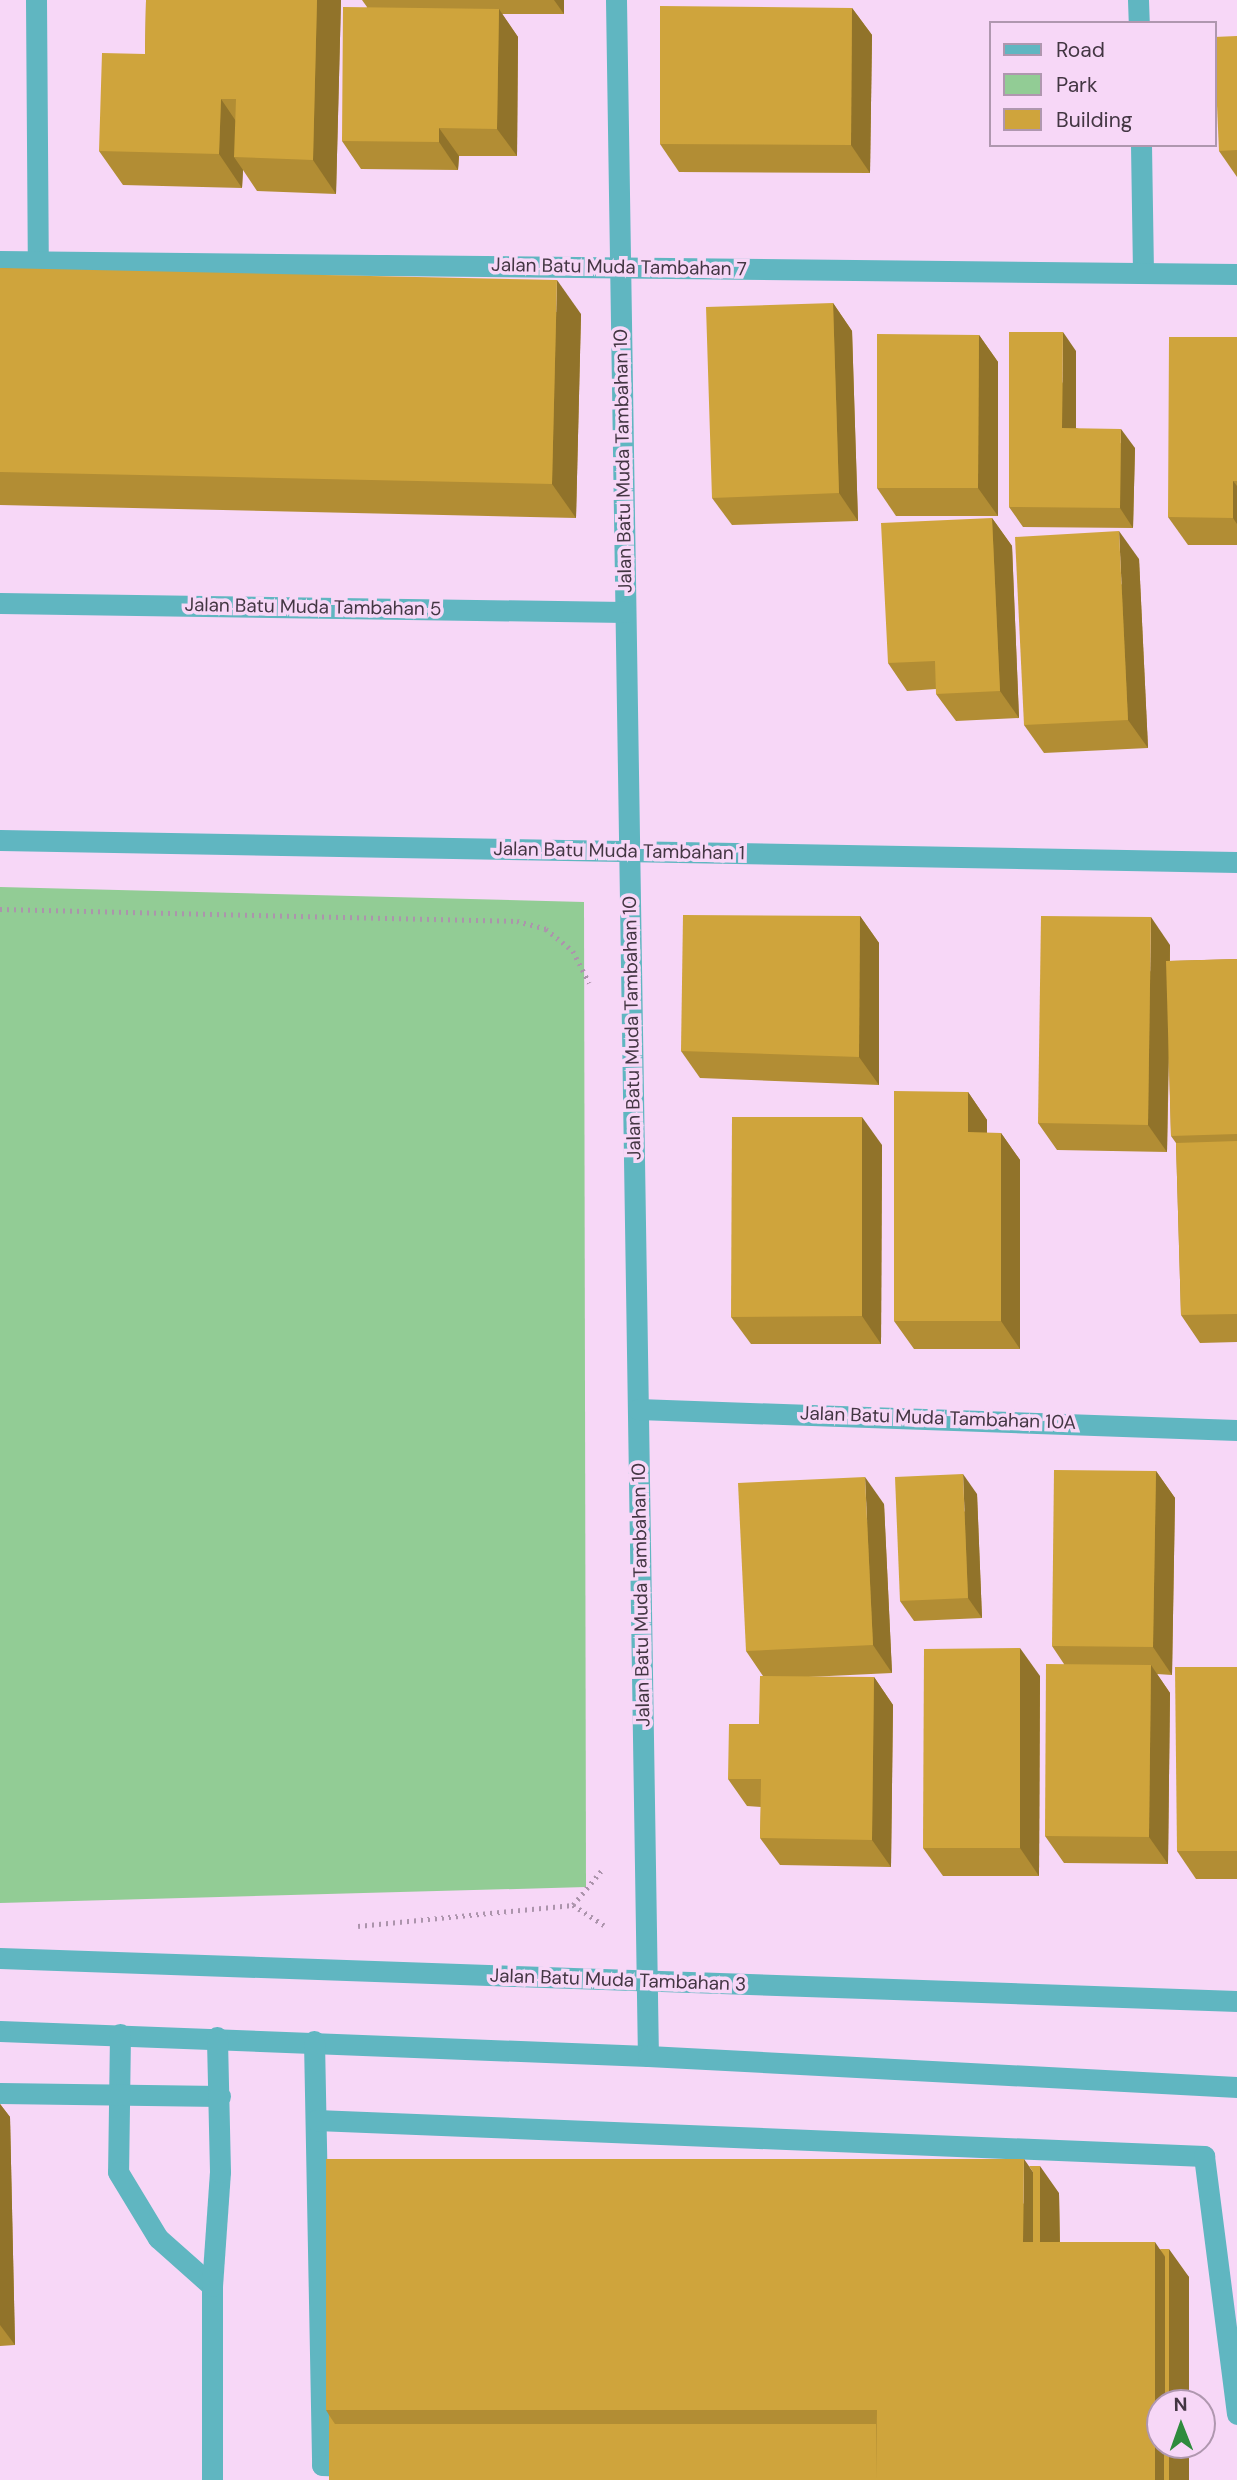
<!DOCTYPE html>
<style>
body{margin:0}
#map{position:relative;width:1237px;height:2480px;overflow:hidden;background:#f7d7f7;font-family:"DM Sans",sans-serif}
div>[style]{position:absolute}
.green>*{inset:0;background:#92cc95}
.path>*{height:4.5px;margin-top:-2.25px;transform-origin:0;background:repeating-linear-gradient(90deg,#ac94ac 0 2px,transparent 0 7px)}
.minor>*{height:21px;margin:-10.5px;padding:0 10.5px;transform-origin:10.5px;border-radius:10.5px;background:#60b6c1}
.wall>*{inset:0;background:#b28d34}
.shaded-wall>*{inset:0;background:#91732a}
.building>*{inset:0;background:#cfa43c}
span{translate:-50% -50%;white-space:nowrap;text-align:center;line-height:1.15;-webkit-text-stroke:7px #f7d7f7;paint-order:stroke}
.street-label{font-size:19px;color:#433643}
.legend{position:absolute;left:989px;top:21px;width:228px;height:126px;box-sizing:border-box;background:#f7d7f7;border:2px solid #af97af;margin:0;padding:9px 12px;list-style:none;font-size:21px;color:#433643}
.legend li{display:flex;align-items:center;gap:14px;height:35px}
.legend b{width:35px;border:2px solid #af97af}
.north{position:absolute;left:1146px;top:2389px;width:70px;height:70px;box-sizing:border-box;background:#f7d7f7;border:2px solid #af97af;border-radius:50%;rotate:359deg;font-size:19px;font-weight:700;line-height:28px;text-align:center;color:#433643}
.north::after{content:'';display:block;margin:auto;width:24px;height:32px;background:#2e8b3d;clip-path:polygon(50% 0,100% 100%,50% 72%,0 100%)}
</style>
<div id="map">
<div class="green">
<div style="clip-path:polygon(0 887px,584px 902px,586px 1887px,0 1903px)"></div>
</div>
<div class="path">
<div style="left:0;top:909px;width:517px;rotate:1.33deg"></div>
<div style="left:517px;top:921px;width:30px;rotate:15deg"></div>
<div style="left:546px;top:929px;width:35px;rotate:39deg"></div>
<div style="left:573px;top:951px;width:36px;rotate:63deg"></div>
<div style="left:573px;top:1905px;width:37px;rotate:33deg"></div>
<div style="left:358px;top:1926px;width:216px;rotate:-5.6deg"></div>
<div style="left:573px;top:1905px;width:44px;rotate:-50.5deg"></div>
</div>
<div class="minor">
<div style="left:36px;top:0;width:261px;rotate:89.6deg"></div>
<div style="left:616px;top:0;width:2056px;rotate:89.11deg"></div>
<div style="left:1138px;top:0;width:23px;rotate:88deg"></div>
<div style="left:1141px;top:145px;width:128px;rotate:89.1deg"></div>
<div style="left:0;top:261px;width:1237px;rotate:0.6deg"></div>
<div style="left:0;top:603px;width:625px;rotate:0.83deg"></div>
<div style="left:0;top:840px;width:1237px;rotate:1.02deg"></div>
<div style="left:638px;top:1409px;width:599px;rotate:2.01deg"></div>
<div style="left:0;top:1958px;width:1238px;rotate:1.99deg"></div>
<div style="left:0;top:2031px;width:648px;rotate:2.21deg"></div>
<div style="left:648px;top:2056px;width:590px;rotate:3.01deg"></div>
<div style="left:120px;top:2034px;width:138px;rotate:90.8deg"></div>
<div style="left:118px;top:2172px;width:77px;rotate:58.8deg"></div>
<div style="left:158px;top:2238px;width:72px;rotate:41.6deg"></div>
<div style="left:314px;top:2041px;width:424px;rotate:88.9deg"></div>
<div style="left:322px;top:2465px;width:26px;rotate:2deg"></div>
<div style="left:0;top:2093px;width:220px;rotate:0.8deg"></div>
<div style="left:316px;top:2120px;width:889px;rotate:2.32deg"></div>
<div style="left:1204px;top:2156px;width:260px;rotate:82.7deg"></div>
<div style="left:212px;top:2480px;width:194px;rotate:-90deg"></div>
<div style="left:212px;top:2286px;width:114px;rotate:-86deg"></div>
<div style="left:220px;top:2172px;width:135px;rotate:-91.3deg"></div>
</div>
<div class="wall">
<div style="clip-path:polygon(146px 0,341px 0,336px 194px,257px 191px,243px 170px,242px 188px,123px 185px,99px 151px,145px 54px)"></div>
<div style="clip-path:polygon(362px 0,564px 0,564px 14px,502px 14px,518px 37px,517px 156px,459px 156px,458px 170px,361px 169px,342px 141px,367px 7px)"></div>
<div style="clip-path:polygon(852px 8px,872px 35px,870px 173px,679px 172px,660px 144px)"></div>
<div style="clip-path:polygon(1237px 36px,1237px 177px,1219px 151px)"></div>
<div style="clip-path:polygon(0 268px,581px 314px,576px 518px,0 505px)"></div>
<div style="clip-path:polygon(833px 303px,852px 331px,858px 521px,732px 525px,712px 498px)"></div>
<div style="clip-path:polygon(979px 335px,998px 362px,998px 516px,896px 516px,877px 488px)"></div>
<div style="clip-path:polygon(1237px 337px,1237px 545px,1188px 545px,1168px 517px)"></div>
<div style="clip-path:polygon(1076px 351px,1076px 428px,1135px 448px,1133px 528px,1023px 527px,1009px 507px)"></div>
<div style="clip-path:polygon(992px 518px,1012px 546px,1019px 718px,956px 721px,936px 694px,936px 689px,907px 691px,888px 663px)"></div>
<div style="clip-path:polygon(1139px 559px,1148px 748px,1044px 753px,1024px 725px)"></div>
<div style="clip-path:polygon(860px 916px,879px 943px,879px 1085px,700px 1078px,681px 1051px)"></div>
<div style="clip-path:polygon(1170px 945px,1170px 961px,1237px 959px,1237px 1342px,1200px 1343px,1181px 1315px,1176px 1143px,1171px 1136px,1169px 1057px,1167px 1152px,1057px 1150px,1038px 1123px)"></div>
<div style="clip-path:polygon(968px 1092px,987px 1120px,987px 1133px,1001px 1133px,1020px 1160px,1020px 1349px,914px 1349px,894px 1321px)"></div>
<div style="clip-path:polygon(882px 1145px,881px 1344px,751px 1344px,731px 1317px)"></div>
<div style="clip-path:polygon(1156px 1471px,1175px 1498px,1172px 1675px,1157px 1674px,1170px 1693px,1168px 1864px,1064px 1863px,1045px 1836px,1064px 1664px,1052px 1646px)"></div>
<div style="clip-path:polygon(977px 1494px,982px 1618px,914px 1621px,900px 1601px)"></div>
<div style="clip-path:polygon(884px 1504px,892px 1673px,808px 1677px,874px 1677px,893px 1705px,891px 1867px,780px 1865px,760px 1838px,761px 1807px,747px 1806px,728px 1779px,759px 1724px,763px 1676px,746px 1651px)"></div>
<div style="clip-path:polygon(1237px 1667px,1237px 1879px,1196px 1879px,1177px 1851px)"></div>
<div style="clip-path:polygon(1040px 1676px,1039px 1876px,943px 1876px,923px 1848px)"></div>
<div style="clip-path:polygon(0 2104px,10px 2117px,15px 2345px,0 2346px)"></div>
<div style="clip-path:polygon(1059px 2193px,1060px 2242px,1160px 2249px,1189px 2277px,1189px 2403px,1160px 2403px,1189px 2445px,1189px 2480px,329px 2480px,329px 2415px,326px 2410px)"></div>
</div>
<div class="shaded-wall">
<div style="clip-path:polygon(317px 0,341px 0,336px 194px,313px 160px)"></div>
<div style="clip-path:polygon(554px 0,564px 0,564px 14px)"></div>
<div style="clip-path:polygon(852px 8px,872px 35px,870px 173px,851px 145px)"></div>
<div style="clip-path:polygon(499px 9px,518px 37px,517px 156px,497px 129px)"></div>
<div style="clip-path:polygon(221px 99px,244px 133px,234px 157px,243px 170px,242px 188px,219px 154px)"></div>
<div style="clip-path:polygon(439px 128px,459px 156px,458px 170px,439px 142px)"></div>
<div style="clip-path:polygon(557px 280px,581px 314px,576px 518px,552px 484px)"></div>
<div style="clip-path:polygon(833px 303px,852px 331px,858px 521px,839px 493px)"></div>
<div style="clip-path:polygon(1063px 332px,1076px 351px,1076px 448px,1062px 428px)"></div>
<div style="clip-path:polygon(979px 335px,998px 362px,998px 516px,978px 488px)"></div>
<div style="clip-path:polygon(1121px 429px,1135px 448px,1133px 528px,1120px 508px)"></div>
<div style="clip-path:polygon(1233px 481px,1237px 486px,1237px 524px,1233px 518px)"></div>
<div style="clip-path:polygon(992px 518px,1012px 546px,1019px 718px,1000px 691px)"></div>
<div style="clip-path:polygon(1119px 531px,1139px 559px,1148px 748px,1128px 720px)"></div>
<div style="clip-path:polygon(860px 916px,879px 943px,879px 1085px,859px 1057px)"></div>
<div style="clip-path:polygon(1151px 917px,1170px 945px,1167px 1152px,1148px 1125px)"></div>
<div style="clip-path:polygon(968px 1092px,987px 1120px,987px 1160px,968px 1132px)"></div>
<div style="clip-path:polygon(862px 1117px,882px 1145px,881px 1344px,862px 1316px)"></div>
<div style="clip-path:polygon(1001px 1133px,1020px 1160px,1020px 1349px,1001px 1321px)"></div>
<div style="clip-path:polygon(1156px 1471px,1175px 1498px,1172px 1675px,1153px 1647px)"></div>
<div style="clip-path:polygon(963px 1474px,977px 1494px,982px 1618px,968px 1598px)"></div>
<div style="clip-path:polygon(865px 1477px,884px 1504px,892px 1673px,873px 1645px)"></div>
<div style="clip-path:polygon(1020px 1648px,1040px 1676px,1039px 1876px,1020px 1848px)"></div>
<div style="clip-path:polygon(1151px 1665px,1170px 1693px,1168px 1864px,1149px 1837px)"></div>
<div style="clip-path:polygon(874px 1677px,893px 1705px,891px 1867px,872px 1840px)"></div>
<div style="clip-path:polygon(0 2104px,10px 2117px,15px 2345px,0 2325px)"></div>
<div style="clip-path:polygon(1024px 2159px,1040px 2182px,1040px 2166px,1059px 2193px,1060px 2256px,1023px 2242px)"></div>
<div style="clip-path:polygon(1155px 2242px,1169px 2263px,1169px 2249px,1189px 2277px,1189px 2403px,1160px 2403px,1160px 2445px,1189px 2445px,1189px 2480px,1155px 2480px)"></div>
</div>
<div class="building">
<div style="clip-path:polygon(146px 0,317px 0,313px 160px,234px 157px,236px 99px,221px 99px,219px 154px,99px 151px,102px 53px,145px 54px)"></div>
<div style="clip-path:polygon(660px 6px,852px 8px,851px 145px,660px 144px)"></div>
<div style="clip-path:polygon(343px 7px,499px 9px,497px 129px,439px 128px,439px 142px,342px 141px)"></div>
<div style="clip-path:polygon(1237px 36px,1237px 150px,1219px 151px,1214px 37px)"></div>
<div style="clip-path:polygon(0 268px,557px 280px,552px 484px,0 472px)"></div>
<div style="clip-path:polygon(833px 303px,839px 493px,712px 498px,706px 307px)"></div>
<div style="clip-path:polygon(1009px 332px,1063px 332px,1062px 428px,1121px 429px,1120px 508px,1009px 507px)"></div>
<div style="clip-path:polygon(877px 334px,979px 335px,978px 488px,877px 488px)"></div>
<div style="clip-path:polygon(1169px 337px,1237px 337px,1237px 481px,1233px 481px,1233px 518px,1168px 517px)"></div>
<div style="clip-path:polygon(992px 518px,1000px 691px,936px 694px,935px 661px,888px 663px,881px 523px)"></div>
<div style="clip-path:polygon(1119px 531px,1128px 720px,1024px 725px,1015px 537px)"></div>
<div style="clip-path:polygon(683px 915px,860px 916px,859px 1057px,681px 1051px)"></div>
<div style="clip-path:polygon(1041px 916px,1151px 917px,1148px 1125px,1038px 1123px)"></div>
<div style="clip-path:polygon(1237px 959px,1237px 1134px,1171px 1136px,1166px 961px)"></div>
<div style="clip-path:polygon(894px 1091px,968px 1092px,968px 1132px,1001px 1133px,1001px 1321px,894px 1321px)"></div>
<div style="clip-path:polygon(732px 1117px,862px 1117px,862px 1316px,731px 1317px)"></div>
<div style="clip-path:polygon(1237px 1141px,1237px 1314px,1181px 1315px,1176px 1143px)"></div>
<div style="clip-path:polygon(1054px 1470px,1156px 1471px,1153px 1647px,1052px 1646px)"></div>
<div style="clip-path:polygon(963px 1474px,968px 1598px,900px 1601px,895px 1477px)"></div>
<div style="clip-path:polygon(865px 1477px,873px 1645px,746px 1651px,738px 1483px)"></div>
<div style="clip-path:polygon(1020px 1648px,1020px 1848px,923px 1848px,924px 1649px)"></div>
<div style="clip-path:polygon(1046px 1664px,1151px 1665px,1149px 1837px,1045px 1836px)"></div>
<div style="clip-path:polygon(1175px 1667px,1237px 1667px,1237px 1851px,1177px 1851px)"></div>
<div style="clip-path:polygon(760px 1676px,874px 1677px,872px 1840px,760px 1838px,761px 1779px,728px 1779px,729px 1724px,759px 1724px)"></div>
<div style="clip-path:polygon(326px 2159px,1024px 2159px,1023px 2242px,1155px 2242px,1155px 2480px,876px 2480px,877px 2410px,326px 2410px)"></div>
<div style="clip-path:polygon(1029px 2166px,1040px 2166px,1040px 2242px,1033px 2242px,1033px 2172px)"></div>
<div style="clip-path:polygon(1160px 2249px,1169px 2249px,1169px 2403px,1165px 2403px,1165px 2256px)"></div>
<div style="clip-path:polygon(329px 2415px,335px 2424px,876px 2424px,876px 2480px,329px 2480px)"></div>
<div style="clip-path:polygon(1164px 2445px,1169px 2445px,1169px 2480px,1164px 2480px)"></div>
</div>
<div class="street-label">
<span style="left:619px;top:267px;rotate:1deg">Jalan Batu Muda Tambahan 7</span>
<span style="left:623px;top:461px;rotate:-91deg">Jalan Batu Muda Tambahan 10</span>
<span style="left:313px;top:607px;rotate:1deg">Jalan Batu Muda Tambahan 5</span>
<span style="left:619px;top:851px;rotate:1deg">Jalan Batu Muda Tambahan 1</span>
<span style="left:632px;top:1028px;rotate:-91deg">Jalan Batu Muda Tambahan 10</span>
<span style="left:938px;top:1418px;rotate:2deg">Jalan Batu Muda Tambahan 10A</span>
<span style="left:641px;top:1595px;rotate:-91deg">Jalan Batu Muda Tambahan 10</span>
<span style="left:618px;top:1980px;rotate:2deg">Jalan Batu Muda Tambahan 3</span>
</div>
<ul class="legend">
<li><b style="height:9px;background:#60b6c1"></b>Road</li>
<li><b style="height:19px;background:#92cc95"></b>Park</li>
<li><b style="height:19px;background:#cfa43c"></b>Building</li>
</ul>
<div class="north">N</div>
</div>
